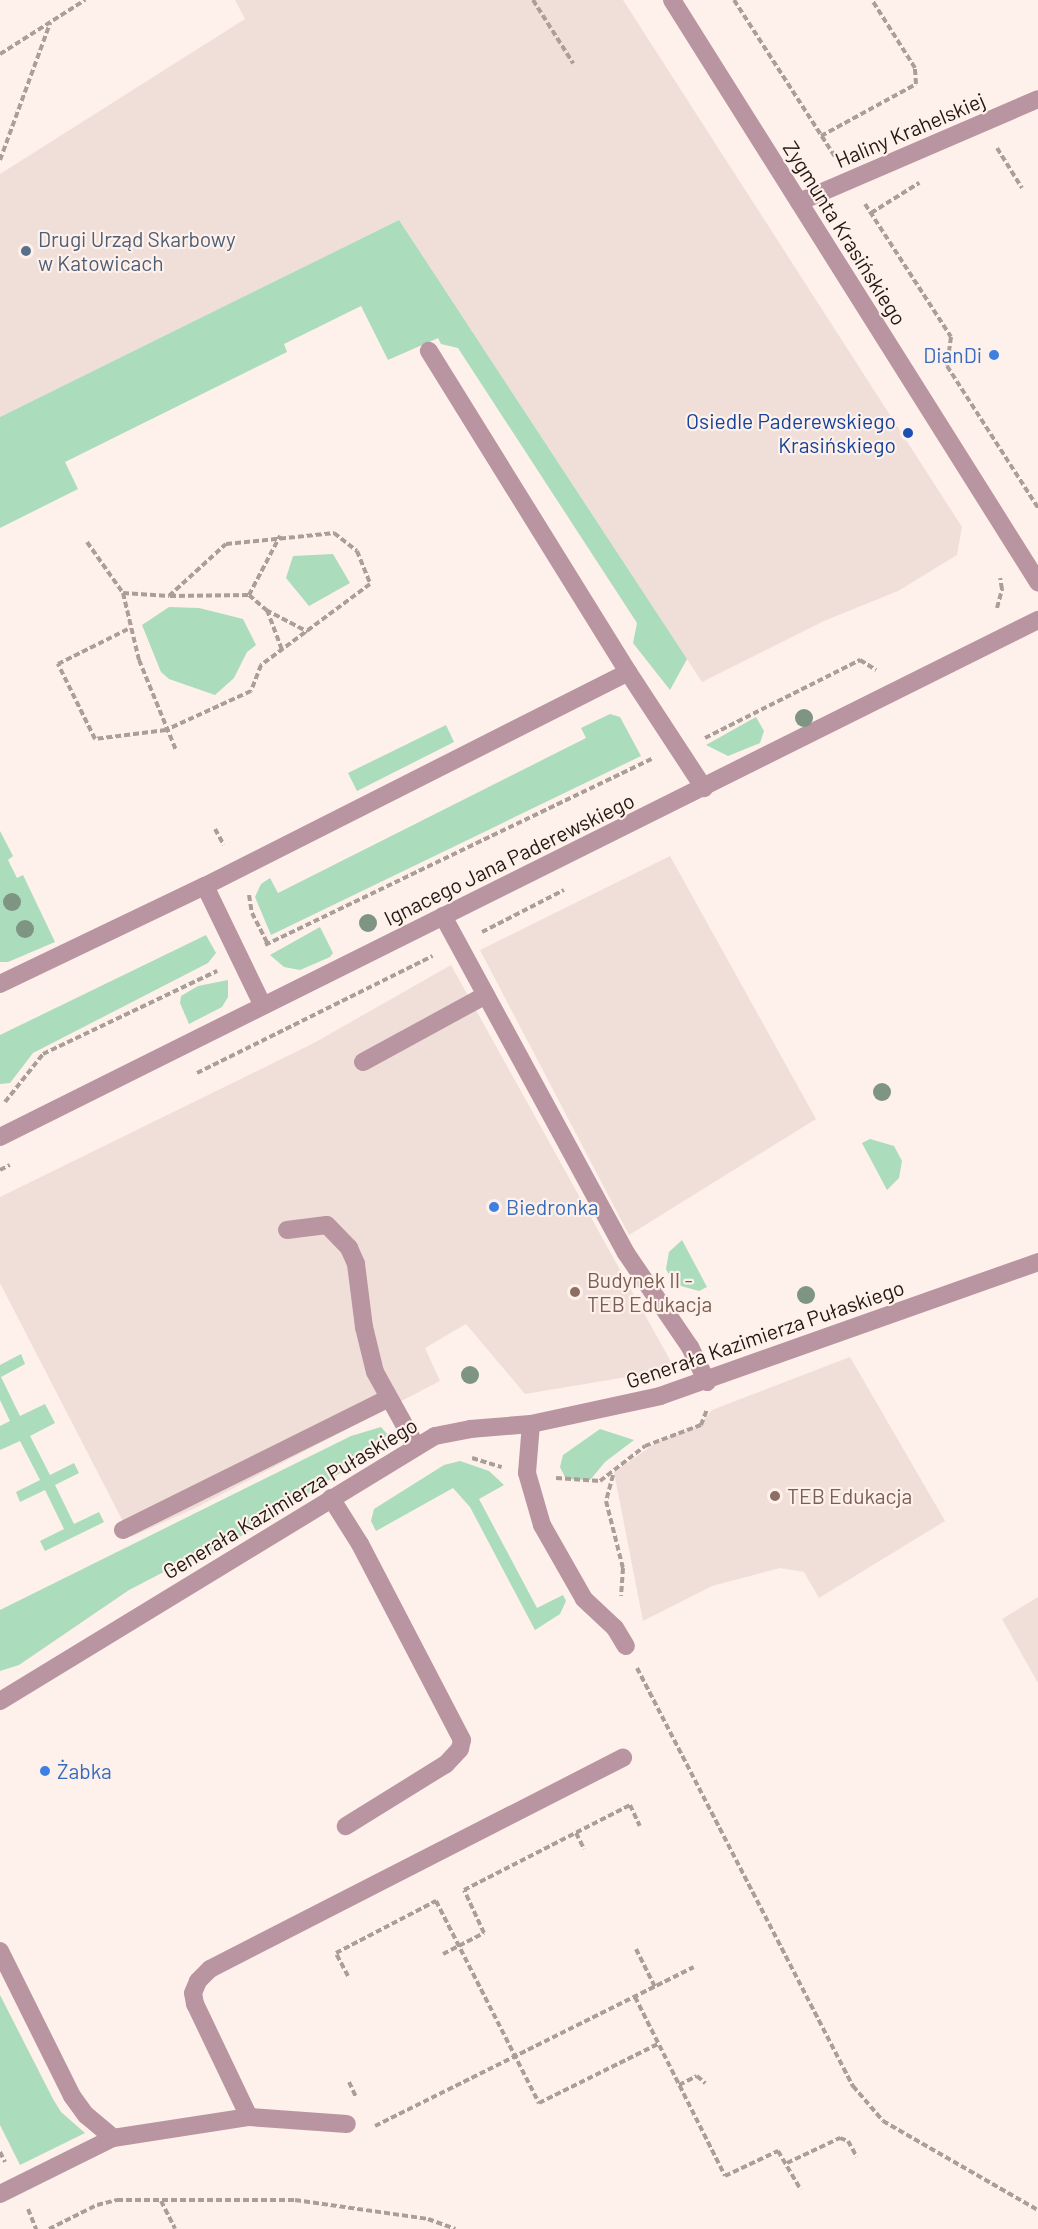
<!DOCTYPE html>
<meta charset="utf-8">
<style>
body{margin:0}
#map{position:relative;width:1038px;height:2229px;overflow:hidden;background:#fef0ea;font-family:Barlow,sans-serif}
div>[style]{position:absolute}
.built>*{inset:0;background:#f0dfd8}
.green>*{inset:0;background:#abdcbb}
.path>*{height:4px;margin-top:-2px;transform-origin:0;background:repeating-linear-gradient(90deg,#ab9d98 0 6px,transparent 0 9px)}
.minor>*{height:18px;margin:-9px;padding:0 9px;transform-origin:9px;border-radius:9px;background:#b995a1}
.trees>*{width:18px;height:18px;margin:-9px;border-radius:50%;background:#7d9582}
.dots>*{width:16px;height:16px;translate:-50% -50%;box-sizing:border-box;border:3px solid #fef0ea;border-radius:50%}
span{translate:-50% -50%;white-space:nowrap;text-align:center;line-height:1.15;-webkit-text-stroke:4.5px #fef0ea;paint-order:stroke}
.street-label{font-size:21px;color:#231712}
.service-label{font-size:21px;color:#4e5e75}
.left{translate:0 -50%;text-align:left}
.shop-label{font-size:21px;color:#366cbe}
.right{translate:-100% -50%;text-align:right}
.transit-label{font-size:21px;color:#164399}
.education-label{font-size:21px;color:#785e54}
</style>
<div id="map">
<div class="built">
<div style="clip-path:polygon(235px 0,623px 0,962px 527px,957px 555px,898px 591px,824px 621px,702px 682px,399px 220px,0 417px,0 174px,245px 19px)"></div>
<div style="clip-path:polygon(670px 856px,816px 1119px,629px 1235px,480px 950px)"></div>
<div style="clip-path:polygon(451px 965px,675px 1369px,525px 1394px,466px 1324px,425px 1348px,440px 1381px,195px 1508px,131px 1537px,0 1283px,0 1197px,314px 1043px)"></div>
<div style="clip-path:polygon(850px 1357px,945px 1521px,819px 1598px,804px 1572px,780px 1568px,712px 1586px,643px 1621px,614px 1472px,660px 1440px,700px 1425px,712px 1410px)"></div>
<div style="clip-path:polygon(1038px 1597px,1038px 1683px,1002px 1619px)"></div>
</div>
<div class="green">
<div style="clip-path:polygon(399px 220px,687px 659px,670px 690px,633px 643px,637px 623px,458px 348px,441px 344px,438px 338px,388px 360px,361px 306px,284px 344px,287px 352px,65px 462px,78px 489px,0 528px,0 417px)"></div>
<div style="clip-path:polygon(333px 554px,350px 583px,309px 606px,286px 578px,293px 556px)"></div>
<div style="clip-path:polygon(169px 607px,199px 608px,243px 619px,256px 645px,247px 652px,234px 678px,215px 695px,169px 679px,161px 672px,142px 625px)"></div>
<div style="clip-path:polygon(610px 714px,620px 717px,641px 756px,271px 935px,255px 897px,261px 884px,270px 878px,278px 893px,586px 738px,581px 728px)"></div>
<div style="clip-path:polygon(756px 717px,764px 731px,760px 743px,728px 756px,706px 745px)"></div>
<div style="clip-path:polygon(446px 725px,454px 742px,357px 791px,348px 773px)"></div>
<div style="clip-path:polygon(0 831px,13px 856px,8px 860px,17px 878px,23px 875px,55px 942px,8px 962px,0 962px)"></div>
<div style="clip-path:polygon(320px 927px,333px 953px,330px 957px,300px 970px,284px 967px,270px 955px)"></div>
<div style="clip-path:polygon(206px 935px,216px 953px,208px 963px,33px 1053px,10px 1083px,0 1084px,0 1035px)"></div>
<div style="clip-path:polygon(228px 980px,228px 997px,222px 1007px,189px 1024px,180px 1003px,181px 996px,198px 986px)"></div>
<div style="clip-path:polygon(870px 1139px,894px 1146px,902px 1161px,899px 1178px,887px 1190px,862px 1143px)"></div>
<div style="clip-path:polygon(682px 1240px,707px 1287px,699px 1291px,674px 1284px,666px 1269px,669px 1252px)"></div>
<div style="clip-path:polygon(21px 1354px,25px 1364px,1px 1377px,20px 1416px,45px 1404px,55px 1423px,30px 1436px,50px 1475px,74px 1463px,79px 1473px,55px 1485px,74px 1524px,99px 1512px,104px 1522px,45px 1551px,40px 1541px,64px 1529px,45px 1490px,20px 1502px,16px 1492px,40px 1480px,20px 1441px,0 1450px,0 1426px,10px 1421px,0 1400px,0 1365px)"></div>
<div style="clip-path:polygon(381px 1427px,387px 1434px,381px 1447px,219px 1550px,194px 1562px,183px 1562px,129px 1590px,19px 1665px,0 1671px,0 1610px,351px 1436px)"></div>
<div style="clip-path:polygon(600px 1429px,634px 1440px,605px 1462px,590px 1480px,566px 1479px,560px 1467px,563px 1455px)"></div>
<div style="clip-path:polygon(460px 1461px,489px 1471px,504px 1485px,479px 1499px,537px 1608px,563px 1595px,566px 1601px,560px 1614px,535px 1630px,470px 1507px,453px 1488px,376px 1531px,371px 1521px,374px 1509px,444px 1465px)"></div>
<div style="clip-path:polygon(0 1995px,53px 2099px,61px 2112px,85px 2133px,20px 2165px,0 2125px)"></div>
</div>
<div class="path">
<div style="left:533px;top:0;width:75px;rotate:57.6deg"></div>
<div style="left:734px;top:0;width:187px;rotate:57.2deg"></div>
<div style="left:0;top:54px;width:101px;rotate:-32.4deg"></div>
<div style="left:821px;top:136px;width:108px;rotate:-28.7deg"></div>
<div style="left:916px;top:84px;width:16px;rotate:-94deg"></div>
<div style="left:915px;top:68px;width:80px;rotate:-122.3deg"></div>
<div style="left:997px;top:148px;width:47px;rotate:58deg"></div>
<div style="left:0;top:160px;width:146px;rotate:-69.9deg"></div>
<div style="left:865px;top:204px;width:158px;rotate:57.1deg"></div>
<div style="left:951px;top:337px;width:29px;rotate:98deg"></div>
<div style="left:947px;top:366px;width:169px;rotate:57.3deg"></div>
<div style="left:871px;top:213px;width:57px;rotate:-32deg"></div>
<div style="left:87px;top:542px;width:62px;rotate:54.8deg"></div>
<div style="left:123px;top:593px;width:69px;rotate:76.6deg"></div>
<div style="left:139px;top:660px;width:97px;rotate:67.7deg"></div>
<div style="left:123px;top:593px;width:46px;rotate:3.7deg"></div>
<div style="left:169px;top:596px;width:77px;rotate:-42.4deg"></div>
<div style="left:226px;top:544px;width:109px;rotate:-5.8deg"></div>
<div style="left:334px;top:533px;width:29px;rotate:38deg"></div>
<div style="left:357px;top:551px;width:35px;rotate:68deg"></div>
<div style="left:370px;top:584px;width:136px;rotate:143.4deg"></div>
<div style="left:261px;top:665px;width:28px;rotate:111deg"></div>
<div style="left:251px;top:691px;width:94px;rotate:155.4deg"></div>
<div style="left:166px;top:730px;width:72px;rotate:172.8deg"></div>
<div style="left:95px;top:739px;width:84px;rotate:-116.3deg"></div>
<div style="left:58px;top:664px;width:80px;rotate:-26.6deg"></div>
<div style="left:249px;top:595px;width:23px;rotate:41deg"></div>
<div style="left:266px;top:610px;width:47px;rotate:27.6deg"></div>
<div style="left:170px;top:596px;width:79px;rotate:-0.7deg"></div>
<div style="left:249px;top:595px;width:67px;rotate:-62.3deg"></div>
<div style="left:997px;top:608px;width:20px;rotate:-75deg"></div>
<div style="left:1002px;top:589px;width:11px;rotate:-100deg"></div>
<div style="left:267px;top:610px;width:43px;rotate:69.4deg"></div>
<div style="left:705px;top:738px;width:174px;rotate:-26.7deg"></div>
<div style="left:860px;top:660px;width:19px;rotate:32deg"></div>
<div style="left:215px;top:829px;width:18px;rotate:61deg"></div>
<div style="left:249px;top:895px;width:18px;rotate:81deg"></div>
<div style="left:252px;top:913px;width:35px;rotate:63deg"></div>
<div style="left:482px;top:932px;width:92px;rotate:-27.1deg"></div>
<div style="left:265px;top:945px;width:431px;rotate:-25.7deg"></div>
<div style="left:197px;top:1073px;width:263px;rotate:-26.4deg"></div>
<div style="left:5px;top:1102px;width:61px;rotate:-51.6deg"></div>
<div style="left:43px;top:1054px;width:193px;rotate:-25.5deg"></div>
<div style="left:0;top:1170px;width:11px;rotate:-27deg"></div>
<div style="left:472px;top:1458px;width:31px;rotate:17deg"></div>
<div style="left:613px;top:1475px;width:27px;rotate:105deg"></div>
<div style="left:606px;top:1501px;width:69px;rotate:75.8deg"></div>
<div style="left:623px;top:1568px;width:28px;rotate:94deg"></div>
<div style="left:556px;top:1478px;width:44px;rotate:3.9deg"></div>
<div style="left:600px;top:1481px;width:57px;rotate:-37.9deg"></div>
<div style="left:645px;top:1446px;width:60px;rotate:-20.6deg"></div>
<div style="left:701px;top:1425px;width:17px;rotate:-69deg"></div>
<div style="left:637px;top:1668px;width:471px;rotate:62.7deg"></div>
<div style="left:853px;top:2086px;width:46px;rotate:49.4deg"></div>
<div style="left:883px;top:2121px;width:179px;rotate:29.9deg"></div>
<div style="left:576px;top:1833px;width:18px;rotate:63deg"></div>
<div style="left:636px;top:1949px;width:42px;rotate:63.4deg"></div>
<div style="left:443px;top:1954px;width:46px;rotate:-27.1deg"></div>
<div style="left:484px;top:1933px;width:47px;rotate:-114.9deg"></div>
<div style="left:464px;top:1890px;width:186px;rotate:-27.1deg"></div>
<div style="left:630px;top:1805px;width:23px;rotate:65deg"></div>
<div style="left:348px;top:1976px;width:26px;rotate:-118deg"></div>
<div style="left:336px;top:1953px;width:113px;rotate:-27.5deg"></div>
<div style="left:436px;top:1901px;width:227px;rotate:63deg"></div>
<div style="left:539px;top:2103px;width:133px;rotate:-26.4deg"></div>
<div style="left:635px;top:1997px;width:200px;rotate:63.3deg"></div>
<div style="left:725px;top:2176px;width:59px;rotate:-25.3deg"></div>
<div style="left:778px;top:2151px;width:45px;rotate:59.5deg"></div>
<div style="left:349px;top:2082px;width:17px;rotate:65deg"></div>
<div style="left:679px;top:2085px;width:20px;rotate:-27deg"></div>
<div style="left:697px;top:2076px;width:11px;rotate:41deg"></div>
<div style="left:375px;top:2126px;width:356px;rotate:-26.5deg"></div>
<div style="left:0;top:2152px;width:11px;rotate:63deg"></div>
<div style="left:787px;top:2163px;width:59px;rotate:-25.3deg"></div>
<div style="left:840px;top:2138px;width:9px;rotate:21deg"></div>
<div style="left:848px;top:2141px;width:18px;rotate:61deg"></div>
<div style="left:161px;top:2201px;width:31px;rotate:63deg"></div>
<div style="left:28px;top:2209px;width:22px;rotate:68deg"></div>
<div style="left:49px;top:2229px;width:54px;rotate:-26.6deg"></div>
<div style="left:97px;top:2205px;width:21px;rotate:-14deg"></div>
<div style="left:117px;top:2200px;width:178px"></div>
<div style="left:295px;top:2200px;width:134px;rotate:8.1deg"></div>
<div style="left:428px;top:2219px;width:29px;rotate:20deg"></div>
</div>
<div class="minor">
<div style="left:672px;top:0;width:688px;rotate:57.84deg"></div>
<div style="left:799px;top:202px;width:260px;rotate:-23.3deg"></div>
<div style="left:628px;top:672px;width:139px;rotate:56.8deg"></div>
<div style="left:205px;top:886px;width:474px;rotate:-26.8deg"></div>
<div style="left:628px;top:672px;width:378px;rotate:-121.8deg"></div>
<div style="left:443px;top:916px;width:383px;rotate:61.5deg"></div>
<div style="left:626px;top:1253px;width:114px;rotate:55.8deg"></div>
<div style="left:690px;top:1347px;width:39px;rotate:64deg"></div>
<div style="left:0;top:984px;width:227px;rotate:-25.6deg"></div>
<div style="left:205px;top:886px;width:133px;rotate:64.2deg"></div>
<div style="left:363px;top:1062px;width:140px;rotate:-28.6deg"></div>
<div style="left:0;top:1137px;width:1160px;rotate:-26.48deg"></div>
<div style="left:287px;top:1230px;width:40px;rotate:-7.1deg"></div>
<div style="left:327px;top:1225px;width:32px;rotate:46deg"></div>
<div style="left:349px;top:1248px;width:17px;rotate:66deg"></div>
<div style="left:356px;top:1264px;width:64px;rotate:82.8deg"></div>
<div style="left:364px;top:1327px;width:46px;rotate:76.3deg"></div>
<div style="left:375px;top:1372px;width:85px;rotate:61deg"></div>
<div style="left:531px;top:1424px;width:49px;rotate:94.7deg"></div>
<div style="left:527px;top:1473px;width:54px;rotate:73.9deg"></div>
<div style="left:542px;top:1525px;width:85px;rotate:60.4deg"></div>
<div style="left:584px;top:1599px;width:42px;rotate:43.1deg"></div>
<div style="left:615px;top:1628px;width:21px;rotate:59deg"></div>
<div style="left:331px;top:1498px;width:54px;rotate:57.8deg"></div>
<div style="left:360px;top:1544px;width:221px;rotate:62.5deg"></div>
<div style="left:462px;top:1740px;width:9px;rotate:103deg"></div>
<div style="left:460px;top:1749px;width:21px;rotate:133deg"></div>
<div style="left:446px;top:1764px;width:118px;rotate:148.2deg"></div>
<div style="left:123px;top:1530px;width:295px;rotate:-26.4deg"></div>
<div style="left:0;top:1701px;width:509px;rotate:-31.35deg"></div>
<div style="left:435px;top:1436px;width:36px;rotate:-11deg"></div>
<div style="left:470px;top:1429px;width:61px;rotate:-4.7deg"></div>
<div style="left:531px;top:1424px;width:132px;rotate:-12.2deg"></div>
<div style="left:660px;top:1396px;width:401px;rotate:-19.5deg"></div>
<div style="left:0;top:1951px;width:162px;rotate:63.6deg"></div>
<div style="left:72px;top:2096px;width:24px;rotate:54deg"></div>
<div style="left:86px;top:2115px;width:35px;rotate:40deg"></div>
<div style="left:249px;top:2117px;width:98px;rotate:4.1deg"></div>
<div style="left:0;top:2194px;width:126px;rotate:-26.4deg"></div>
<div style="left:113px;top:2138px;width:138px;rotate:-8.8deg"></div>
<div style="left:249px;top:2117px;width:125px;rotate:-115.5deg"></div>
<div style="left:195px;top:2004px;width:11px;rotate:-100deg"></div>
<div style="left:193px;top:1993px;width:13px;rotate:-67deg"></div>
<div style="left:198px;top:1981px;width:17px;rotate:-45deg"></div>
<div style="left:210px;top:1969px;width:464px;rotate:-27.1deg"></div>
</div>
<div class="trees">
<div style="left:804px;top:718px"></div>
<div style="left:12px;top:902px"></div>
<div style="left:368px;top:923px"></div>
<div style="left:25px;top:929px"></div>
<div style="left:882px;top:1092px"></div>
<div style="left:806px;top:1295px"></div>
<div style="left:470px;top:1375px"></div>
</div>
<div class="dots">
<div style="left:26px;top:251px;background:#5c6f8a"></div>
<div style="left:994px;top:355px;background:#3f7fe0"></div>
<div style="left:908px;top:433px;background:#1a4fb4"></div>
<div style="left:494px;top:1207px;background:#3f7fe0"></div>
<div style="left:575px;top:1292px;background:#8d6e63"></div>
<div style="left:775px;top:1496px;background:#8d6e63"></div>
<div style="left:45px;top:1771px;background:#3f7fe0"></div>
</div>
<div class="street-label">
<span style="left:910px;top:130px;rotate:-23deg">Haliny Krahelskiej</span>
<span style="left:845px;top:233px;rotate:58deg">Zygmunta Krasińskiego</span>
<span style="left:509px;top:859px;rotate:-26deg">Ignacego Jana Paderewskiego</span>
<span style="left:765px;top:1334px;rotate:-19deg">Generała Kazimierza Pułaskiego</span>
<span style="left:290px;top:1498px;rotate:-31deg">Generała Kazimierza Pułaskiego</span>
</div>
<div class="service-label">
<span class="left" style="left:38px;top:251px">Drugi Urząd Skarbowy<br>w Katowicach</span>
</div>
<div class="shop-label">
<span class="right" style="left:982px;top:355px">DianDi</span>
<span class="left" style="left:506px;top:1207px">Biedronka</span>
<span class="left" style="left:57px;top:1771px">Żabka</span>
</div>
<div class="transit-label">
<span class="right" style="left:896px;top:433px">Osiedle Paderewskiego<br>Krasińskiego</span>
</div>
<div class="education-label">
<span class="left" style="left:587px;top:1292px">Budynek II -<br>TEB Edukacja</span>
<span class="left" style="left:787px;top:1496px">TEB Edukacja</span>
</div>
</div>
